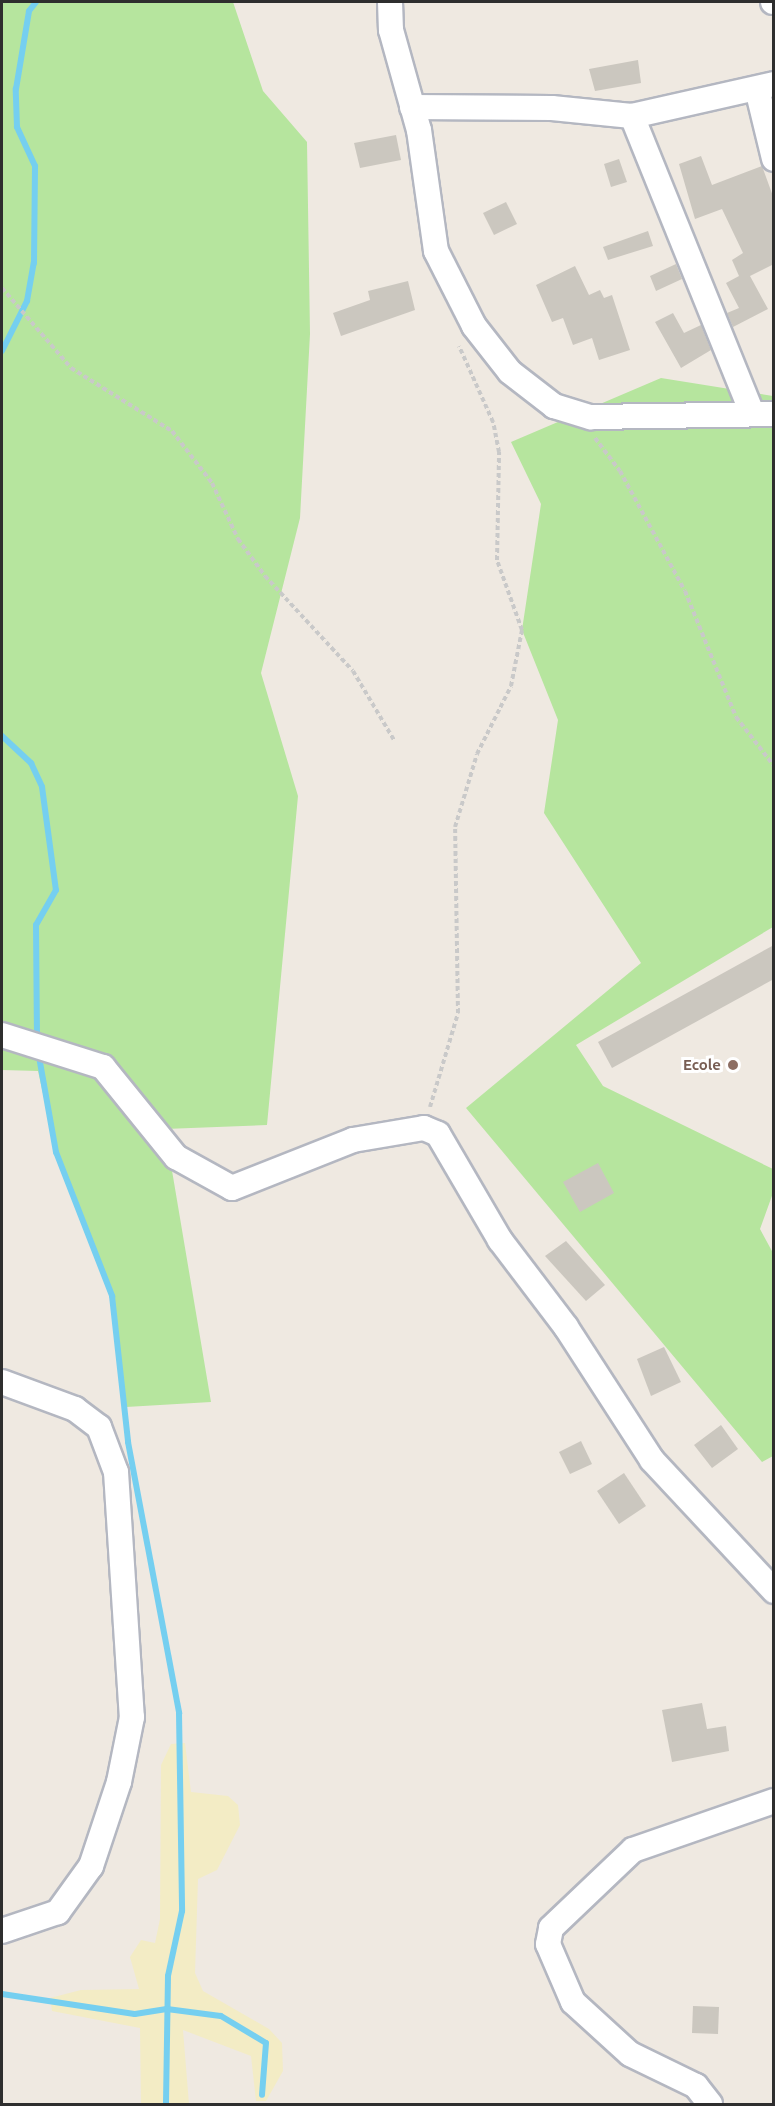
<!DOCTYPE html>
<style>
body{margin:0}
#map{position:relative;width:775px;height:2106px;overflow:hidden;background:#efe9e1;font-family:Ubuntu,sans-serif}
div>[style]{position:absolute}
.green>*{inset:0;background:#b6e59e}
.sand>*{inset:0;background:#f3ecc5}
.stream>*{height:6px;margin:-3px;padding:0 3px;transform-origin:3px;border-radius:3px;background:#75cff0}
.building>*{inset:0;background:#cbc7bf}
.path>*{height:4px;margin-top:-2px;transform-origin:0;background:repeating-linear-gradient(90deg,#c9c9c9 0 4.5px,transparent 0 7.5px)}
.roads{filter:drop-shadow(2px 0 #b4b7c1) drop-shadow(-2px 0 #b4b7c1) drop-shadow(0 2px #b4b7c1) drop-shadow(0 -2px #b4b7c1)}
.minor>*{height:24px;margin:-12px;padding:0 12px;transform-origin:12px;border-radius:12px;background:#fff}
.dots>*{width:16px;height:16px;translate:-50% -50%;box-sizing:border-box;border:3px solid #fff;border-radius:50%}
span{translate:-50% -50%;white-space:nowrap;text-align:center;line-height:1.15;-webkit-text-stroke:6px #fff;paint-order:stroke}
.education-label{font-size:15px;color:#785e54;font-weight:700}
.right{translate:-100% -50%;text-align:right}
.frame{position:absolute;inset:0;border:3px solid #2e2e2e;pointer-events:none}
</style>
<div id="map">
<div class="green">
<div style="clip-path:polygon(2px 2px,233px 2px,263px 91px,307px 142px,310px 334px,300px 518px,261px 673px,298px 796px,267px 1125px,165px 1129px,211px 1402px,126px 1407px,112px 1296px,56px 1152px,38px 1071px,2px 1070px)"></div>
<div style="clip-path:polygon(661px 378px,773px 396px,773px 927px,576px 1045px,603px 1086px,773px 1169px,773px 1193px,760px 1229px,773px 1253px,773px 1456px,762px 1462px,466px 1108px,641px 963px,544px 813px,558px 720px,522px 630px,541px 504px,511px 442px)"></div>
</div>
<div class="sand">
<div style="clip-path:polygon(185px 1743px,191px 1792px,228px 1796px,238px 1805px,240px 1825px,217px 1870px,198px 1879px,195px 1973px,203px 1991px,269px 2029px,282px 2043px,283px 2071px,266px 2101px,256px 2101px,251px 2056px,183px 2030px,189px 2104px,141px 2104px,140px 2028px,52px 2011px,50px 1998px,81px 1990px,139px 1989px,130px 1957px,141px 1940px,155px 1943px,160px 1919px,161px 1765px,171px 1744px)"></div>
</div>
<div class="stream">
<div style="left:2px;top:351px;width:56px;rotate:-63.4deg"></div>
<div style="left:27px;top:301px;width:39px;rotate:-80deg"></div>
<div style="left:34px;top:263px;width:97px;rotate:-89.4deg"></div>
<div style="left:35px;top:166px;width:43px;rotate:-114.8deg"></div>
<div style="left:17px;top:127px;width:38px;rotate:-92deg"></div>
<div style="left:16px;top:89px;width:79px;rotate:-80.5deg"></div>
<div style="left:29px;top:11px;width:11px;rotate:-52deg"></div>
<div style="left:2px;top:736px;width:40px;rotate:43deg"></div>
<div style="left:31px;top:763px;width:26px;rotate:65deg"></div>
<div style="left:42px;top:787px;width:104px;rotate:82.3deg"></div>
<div style="left:56px;top:890px;width:40px;rotate:119.7deg"></div>
<div style="left:36px;top:925px;width:116px;rotate:89.5deg"></div>
<div style="left:38px;top:1051px;width:103px;rotate:79.9deg"></div>
<div style="left:56px;top:1152px;width:155px;rotate:68.7deg"></div>
<div style="left:112px;top:1296px;width:147px;rotate:83.7deg"></div>
<div style="left:128px;top:1442px;width:276px;rotate:79.3deg"></div>
<div style="left:179px;top:1713px;width:198px;rotate:89.1deg"></div>
<div style="left:182px;top:1911px;width:66px;rotate:102.2deg"></div>
<div style="left:168px;top:1976px;width:128px;rotate:90.9deg"></div>
<div style="left:2px;top:1994px;width:134px;rotate:8.6deg"></div>
<div style="left:135px;top:2014px;width:32px;rotate:-9deg"></div>
<div style="left:167px;top:2009px;width:54px;rotate:7.4deg"></div>
<div style="left:221px;top:2016px;width:52px;rotate:31deg"></div>
<div style="left:266px;top:2043px;width:52px;rotate:94.4deg"></div>
</div>
<div class="building">
<div style="clip-path:polygon(638px 60px,641px 83px,595px 91px,589px 69px)"></div>
<div style="clip-path:polygon(396px 135px,401px 160px,360px 168px,354px 143px)"></div>
<div style="clip-path:polygon(701px 156px,712px 185px,762px 166px,774px 199px,774px 264px,750px 276px,768px 309px,733px 327px,727px 313px,739px 308px,726px 283px,739px 276px,732px 260px,743px 253px,722px 209px,695px 219px,679px 164px)"></div>
<div style="clip-path:polygon(619px 159px,627px 182px,611px 187px,604px 164px)"></div>
<div style="clip-path:polygon(506px 202px,517px 224px,494px 235px,483px 213px)"></div>
<div style="clip-path:polygon(648px 231px,653px 246px,608px 260px,603px 247px)"></div>
<div style="clip-path:polygon(676px 264px,682px 279px,656px 291px,650px 276px)"></div>
<div style="clip-path:polygon(575px 266px,589px 295px,600px 290px,604px 298px,612px 295px,630px 350px,599px 360px,592px 338px,573px 345px,563px 318px,552px 322px,536px 285px)"></div>
<div style="clip-path:polygon(408px 281px,415px 310px,341px 336px,333px 313px,370px 300px,368px 291px)"></div>
<div style="clip-path:polygon(673px 313px,684px 333px,701px 325px,711px 350px,681px 368px,655px 322px)"></div>
<div style="clip-path:polygon(774px 945px,774px 979px,612px 1068px,598px 1042px)"></div>
<div style="clip-path:polygon(598px 1163px,614px 1193px,580px 1212px,563px 1182px)"></div>
<div style="clip-path:polygon(566px 1241px,605px 1285px,586px 1301px,545px 1256px)"></div>
<div style="clip-path:polygon(664px 1347px,681px 1382px,651px 1396px,637px 1359px)"></div>
<div style="clip-path:polygon(721px 1425px,738px 1449px,712px 1468px,694px 1445px)"></div>
<div style="clip-path:polygon(581px 1441px,592px 1464px,570px 1474px,559px 1452px)"></div>
<div style="clip-path:polygon(624px 1473px,646px 1506px,619px 1524px,597px 1491px)"></div>
<div style="clip-path:polygon(702px 1703px,707px 1729px,726px 1726px,729px 1751px,672px 1762px,662px 1710px)"></div>
<div style="clip-path:polygon(693px 2006px,719px 2007px,718px 2034px,692px 2033px)"></div>
</div>
<div class="path">
<div style="left:2px;top:288px;width:106px;rotate:49.2deg"></div>
<div style="left:71px;top:368px;width:119px;rotate:32deg"></div>
<div style="left:172px;top:431px;width:66px;rotate:52.4deg"></div>
<div style="left:212px;top:483px;width:62px;rotate:65.1deg"></div>
<div style="left:238px;top:539px;width:46px;rotate:53.9deg"></div>
<div style="left:265px;top:576px;width:129px;rotate:47.2deg"></div>
<div style="left:353px;top:671px;width:80px;rotate:59.3deg"></div>
<div style="left:595px;top:438px;width:41px;rotate:52.9deg"></div>
<div style="left:620px;top:471px;width:136px;rotate:61.6deg"></div>
<div style="left:685px;top:591px;width:136px;rotate:68deg"></div>
<div style="left:736px;top:717px;width:62px;rotate:52.2deg"></div>
<div style="left:430px;top:1107px;width:98px;rotate:-73.4deg"></div>
<div style="left:458px;top:1013px;width:186px;rotate:-90.9deg"></div>
<div style="left:455px;top:827px;width:76px;rotate:-73.2deg"></div>
<div style="left:477px;top:754px;width:76px;rotate:-63.4deg"></div>
<div style="left:511px;top:686px;width:57px;rotate:-78.9deg"></div>
<div style="left:522px;top:630px;width:74px;rotate:-109.7deg"></div>
<div style="left:497px;top:560px;width:108px;rotate:-88.9deg"></div>
<div style="left:499px;top:452px;width:31px;rotate:-101deg"></div>
<div style="left:493px;top:422px;width:83px;rotate:-114.1deg"></div>
</div>
<div class="roads">
<div class="minor">
<div style="left:390px;top:2px;width:28px;rotate:88deg"></div>
<div style="left:391px;top:30px;width:104px;rotate:74.4deg"></div>
<div style="left:419px;top:130px;width:122px;rotate:82deg"></div>
<div style="left:436px;top:251px;width:84px;rotate:63.1deg"></div>
<div style="left:474px;top:326px;width:58px;rotate:52deg"></div>
<div style="left:510px;top:372px;width:56px;rotate:37.7deg"></div>
<div style="left:554px;top:406px;width:39px;rotate:17deg"></div>
<div style="left:591px;top:417px;width:183px;rotate:-0.9deg"></div>
<div style="left:773px;top:2px;width:1px"></div>
<div style="left:757px;top:89px;width:72px;rotate:76.3deg"></div>
<div style="left:412px;top:107px;width:140px;rotate:0.4deg"></div>
<div style="left:552px;top:108px;width:80px;rotate:5.7deg"></div>
<div style="left:632px;top:116px;width:146px;rotate:-12.7deg"></div>
<div style="left:632px;top:116px;width:318px;rotate:68deg"></div>
<div style="left:2px;top:1035px;width:106px;rotate:17.6deg"></div>
<div style="left:103px;top:1067px;width:116px;rotate:51deg"></div>
<div style="left:176px;top:1157px;width:64px;rotate:29deg"></div>
<div style="left:232px;top:1188px;width:130px;rotate:-21.6deg"></div>
<div style="left:353px;top:1140px;width:72px;rotate:-9.6deg"></div>
<div style="left:424px;top:1128px;width:15px;rotate:23deg"></div>
<div style="left:438px;top:1134px;width:123px;rotate:59.7deg"></div>
<div style="left:500px;top:1240px;width:109px;rotate:52.8deg"></div>
<div style="left:566px;top:1327px;width:158px;rotate:57.1deg"></div>
<div style="left:652px;top:1460px;width:179px;rotate:47deg"></div>
<div style="left:2px;top:1382px;width:78px;rotate:20.3deg"></div>
<div style="left:75px;top:1409px;width:30px;rotate:37deg"></div>
<div style="left:99px;top:1427px;width:48px;rotate:69.3deg"></div>
<div style="left:116px;top:1472px;width:246px;rotate:86.3deg"></div>
<div style="left:132px;top:1717px;width:66px;rotate:101.3deg"></div>
<div style="left:119px;top:1782px;width:89px;rotate:108.4deg"></div>
<div style="left:91px;top:1866px;width:57px;rotate:125.7deg"></div>
<div style="left:58px;top:1912px;width:59px;rotate:161.3deg"></div>
<div style="left:710px;top:2104px;width:23px;rotate:-128deg"></div>
<div style="left:696px;top:2086px;width:73px;rotate:-154.1deg"></div>
<div style="left:630px;top:2054px;width:77px;rotate:-137.6deg"></div>
<div style="left:573px;top:2002px;width:63px;rotate:-113.3deg"></div>
<div style="left:548px;top:1944px;width:16px;rotate:-79deg"></div>
<div style="left:551px;top:1928px;width:113px;rotate:-43.6deg"></div>
<div style="left:633px;top:1850px;width:149px;rotate:-19.2deg"></div>
</div>
</div>
<div class="dots">
<div style="left:733px;top:1065px;background:#8d6e63"></div>
</div>
<div class="education-label">
<span class="right" style="left:721px;top:1065px">Ecole</span>
</div>
<div class="frame"></div>
</div>
